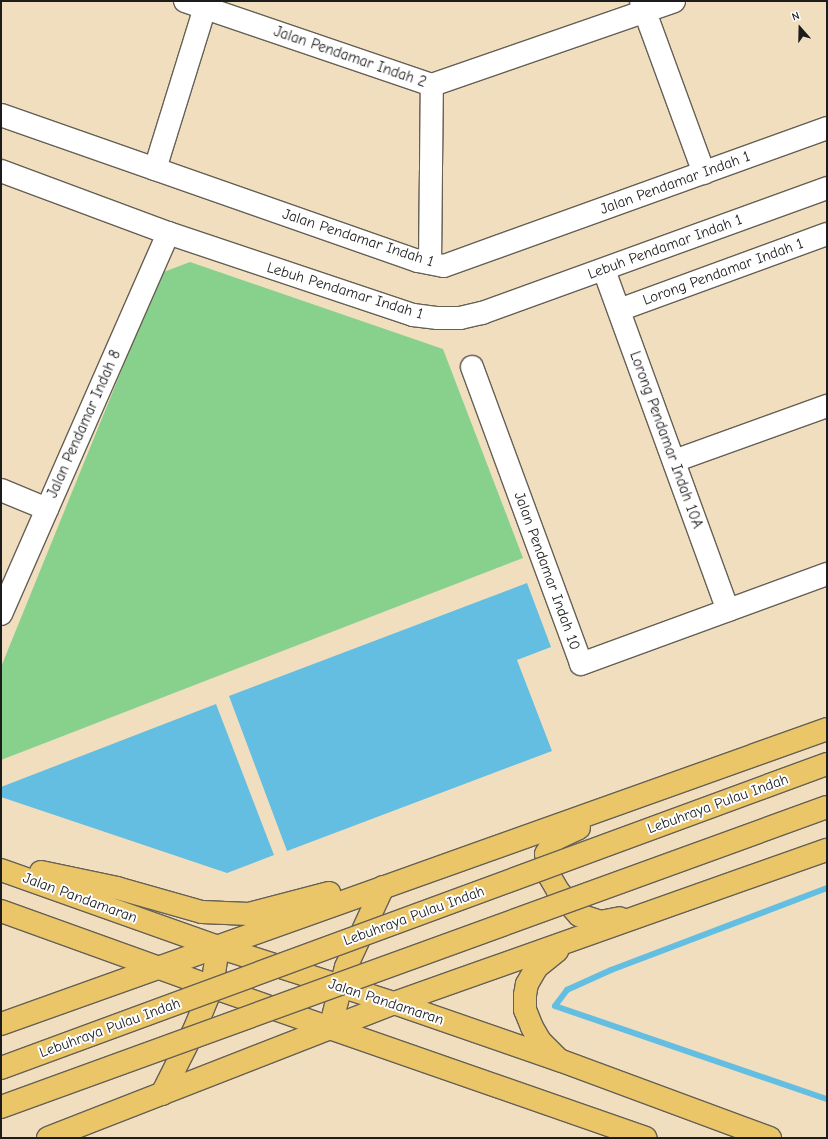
<!DOCTYPE html>
<style>
body{margin:0}
#map{position:relative;width:828px;height:1139px;overflow:hidden;background:#f0debf;font-family:"Comic Neue",sans-serif}
div>[style]{position:absolute}
.green>*{inset:0;background:#88d18d}
.water>*{inset:0;background:#63bee1}
.stream>*{height:6px;margin:-3px;padding:0 3px;transform-origin:3px;border-radius:3px;background:#63bee1}
.roads{filter:drop-shadow(1px 0 #666055) drop-shadow(-1px 0 #666055) drop-shadow(0 1px #666055) drop-shadow(0 -1px #666055)}
.minor>*{height:22px;margin:-11px;padding:0 11px;transform-origin:11px;border-radius:11px;background:#fff}
.major>*{height:22px;margin:-11px;padding:0 11px;transform-origin:11px;border-radius:11px;background:#ebc669}
.bridges{filter:drop-shadow(1px 0 #666055) drop-shadow(-1px 0 #666055) drop-shadow(0 1px #666055) drop-shadow(0 -1px #666055)}
.major-bridge>*{height:22px;margin:-11px;padding:0 11px;transform-origin:11px;border-radius:11px;background:#ebc669}
span{translate:-50% -50%;white-space:nowrap;text-align:center;line-height:1.15;-webkit-text-stroke:4px #fff;paint-order:stroke}
.street-label{font-size:15px;color:#1c1c1c}
.frame{position:absolute;inset:0;border:2px solid #1c1c1c;pointer-events:none}
.north{position:absolute;left:780px;top:8px;width:40px;height:40px;-webkit-text-stroke:3px #fff;paint-order:stroke;rotate:340deg;font-size:11px;font-weight:700;line-height:16px;text-align:center;color:#1c1c1c}
.north::after{content:'';display:block;margin:auto;width:14px;height:18px;background:#1c1c1c;clip-path:polygon(50% 0,100% 100%,50% 72%,0 100%)}
</style>
<div id="map">
<div class="green">
<div style="clip-path:polygon(190px 262px,443px 349px,523px 558px,1px 760px,1px 667px,161px 273px)"></div>
</div>
<div class="water">
<div style="clip-path:polygon(527px 583px,551px 647px,517px 660px,552px 751px,287px 851px,229px 696px)"></div>
<div style="clip-path:polygon(216px 704px,274px 855px,227px 873px,1px 797px,1px 787px)"></div>
</div>
<div class="stream">
<div style="left:827px;top:888px;width:231px;rotate:159.2deg"></div>
<div style="left:611px;top:970px;width:48px;rotate:155.6deg"></div>
<div style="left:567px;top:990px;width:20px;rotate:127deg"></div>
<div style="left:555px;top:1006px;width:287px;rotate:18.9deg"></div>
</div>
<div class="roads">
<div class="minor">
<div style="left:185px;top:1px;width:261px;rotate:18.8deg"></div>
<div style="left:432px;top:85px;width:256px;rotate:-19.1deg"></div>
<div style="left:641px;top:1px;width:183px;rotate:69.9deg"></div>
<div style="left:1px;top:115px;width:442px;rotate:19.3deg"></div>
<div style="left:418px;top:261px;width:26px;rotate:11deg"></div>
<div style="left:444px;top:266px;width:407px;rotate:-19.8deg"></div>
<div style="left:155px;top:169px;width:176px;rotate:-72.8deg"></div>
<div style="left:1px;top:171px;width:178px;rotate:20.4deg"></div>
<div style="left:168px;top:233px;width:258px;rotate:18.5deg"></div>
<div style="left:413px;top:315px;width:25px;rotate:7deg"></div>
<div style="left:438px;top:318px;width:22px"></div>
<div style="left:460px;top:318px;width:23px;rotate:-13deg"></div>
<div style="left:482px;top:313px;width:367px;rotate:-19.9deg"></div>
<div style="left:430px;top:263px;width:178px;rotate:-89.4deg"></div>
<div style="left:604px;top:270px;width:362px;rotate:70deg"></div>
<div style="left:619px;top:310px;width:221px;rotate:-20.1deg"></div>
<div style="left:472px;top:367px;width:316px;rotate:69.8deg"></div>
<div style="left:581px;top:664px;width:262px;rotate:-20.1deg"></div>
<div style="left:674px;top:461px;width:163px;rotate:-19.8deg"></div>
<div style="left:1px;top:490px;width:50px;rotate:22.4deg"></div>
<div style="left:1px;top:614px;width:416px;rotate:-66.3deg"></div>
</div>
<div class="major">
<div style="left:579px;top:828px;width:26px;rotate:155deg"></div>
<div style="left:555px;top:839px;width:17px;rotate:121deg"></div>
<div style="left:546px;top:854px;width:23px;rotate:80deg"></div>
<div style="left:550px;top:877px;width:16px;rotate:60deg"></div>
<div style="left:558px;top:891px;width:32px;rotate:49deg"></div>
<div style="left:579px;top:915px;width:22px;rotate:18deg"></div>
<div style="left:600px;top:922px;width:20px;rotate:-11deg"></div>
<div style="left:1px;top:870px;width:230px;rotate:19.5deg"></div>
<div style="left:218px;top:947px;width:185px;rotate:17.7deg"></div>
<div style="left:394px;top:1003px;width:175px;rotate:19.1deg"></div>
<div style="left:559px;top:1060px;width:225px;rotate:20.3deg"></div>
<div style="left:41px;top:872px;width:78px;rotate:11.9deg"></div>
<div style="left:117px;top:888px;width:88px;rotate:15.8deg"></div>
<div style="left:202px;top:912px;width:47px;rotate:2.4deg"></div>
<div style="left:249px;top:914px;width:83px;rotate:-14.7deg"></div>
<div style="left:1px;top:911px;width:224px;rotate:19.8deg"></div>
<div style="left:212px;top:987px;width:459px;rotate:19.2deg"></div>
<div style="left:1px;top:1024px;width:877px;rotate:-19.65deg"></div>
<div style="left:330px;top:1028px;width:63px;rotate:-75.3deg"></div>
<div style="left:346px;top:967px;width:88px;rotate:-65.2deg"></div>
<div style="left:557px;top:1058px;width:24px;rotate:-135deg"></div>
<div style="left:540px;top:1041px;width:16px;rotate:-120deg"></div>
<div style="left:532px;top:1027px;width:18px;rotate:-112deg"></div>
<div style="left:525px;top:1010px;width:15px;rotate:-90deg"></div>
<div style="left:525px;top:995px;width:11px;rotate:-80deg"></div>
<div style="left:527px;top:984px;width:20px;rotate:-60deg"></div>
<div style="left:537px;top:967px;width:26px;rotate:-39deg"></div>
<div style="left:162px;top:1094px;width:74px;rotate:-63.4deg"></div>
<div style="left:195px;top:1028px;width:44px;rotate:-67.5deg"></div>
<div style="left:212px;top:987px;width:40px;rotate:-81.5deg"></div>
<div style="left:48px;top:1138px;width:371px;rotate:-21.3deg"></div>
<div style="left:394px;top:1003px;width:459px;rotate:-19.5deg"></div>
</div>
</div>
<div class="bridges">
<div class="major-bridge">
<div style="left:1px;top:1068px;width:880px;rotate:-20.21deg"></div>
<div style="left:1px;top:1107px;width:879px;rotate:-19.96deg"></div>
</div>
</div>
<div class="street-label">
<span style="left:350px;top:57px;rotate:19deg">Jalan Pendamar Indah 2</span>
<span style="left:675px;top:183px;rotate:-20deg">Jalan Pendamar Indah 1</span>
<span style="left:358px;top:238px;rotate:18deg">Jalan Pendamar Indah 1</span>
<span style="left:665px;top:247px;rotate:-20deg">Lebuh Pendamar Indah 1</span>
<span style="left:723px;top:272px;rotate:-20deg">Lorong Pendamar Indah 1</span>
<span style="left:345px;top:291px;rotate:17deg">Lebuh Pendamar Indah 1</span>
<span style="left:84px;top:424px;rotate:-66deg">Jalan Pendamar Indah 8</span>
<span style="left:666px;top:440px;rotate:70deg">Lorong Pendamar Indah 10A</span>
<span style="left:547px;top:571px;rotate:70deg">Jalan Pendamar Indah 10</span>
<span style="left:718px;top:804px;rotate:-20deg">Lebuhraya Pulau Indah</span>
<span style="left:80px;top:898px;rotate:20deg">Jalan Pandamaran</span>
<span style="left:414px;top:916px;rotate:-20deg">Lebuhraya Pulau Indah</span>
<span style="left:386px;top:1002px;rotate:18deg">Jalan Pandamaran</span>
<span style="left:110px;top:1028px;rotate:-20deg">Lebuhraya Pulau Indah</span>
</div>
<div class="frame"></div>
<div class="north">N</div>
</div>
